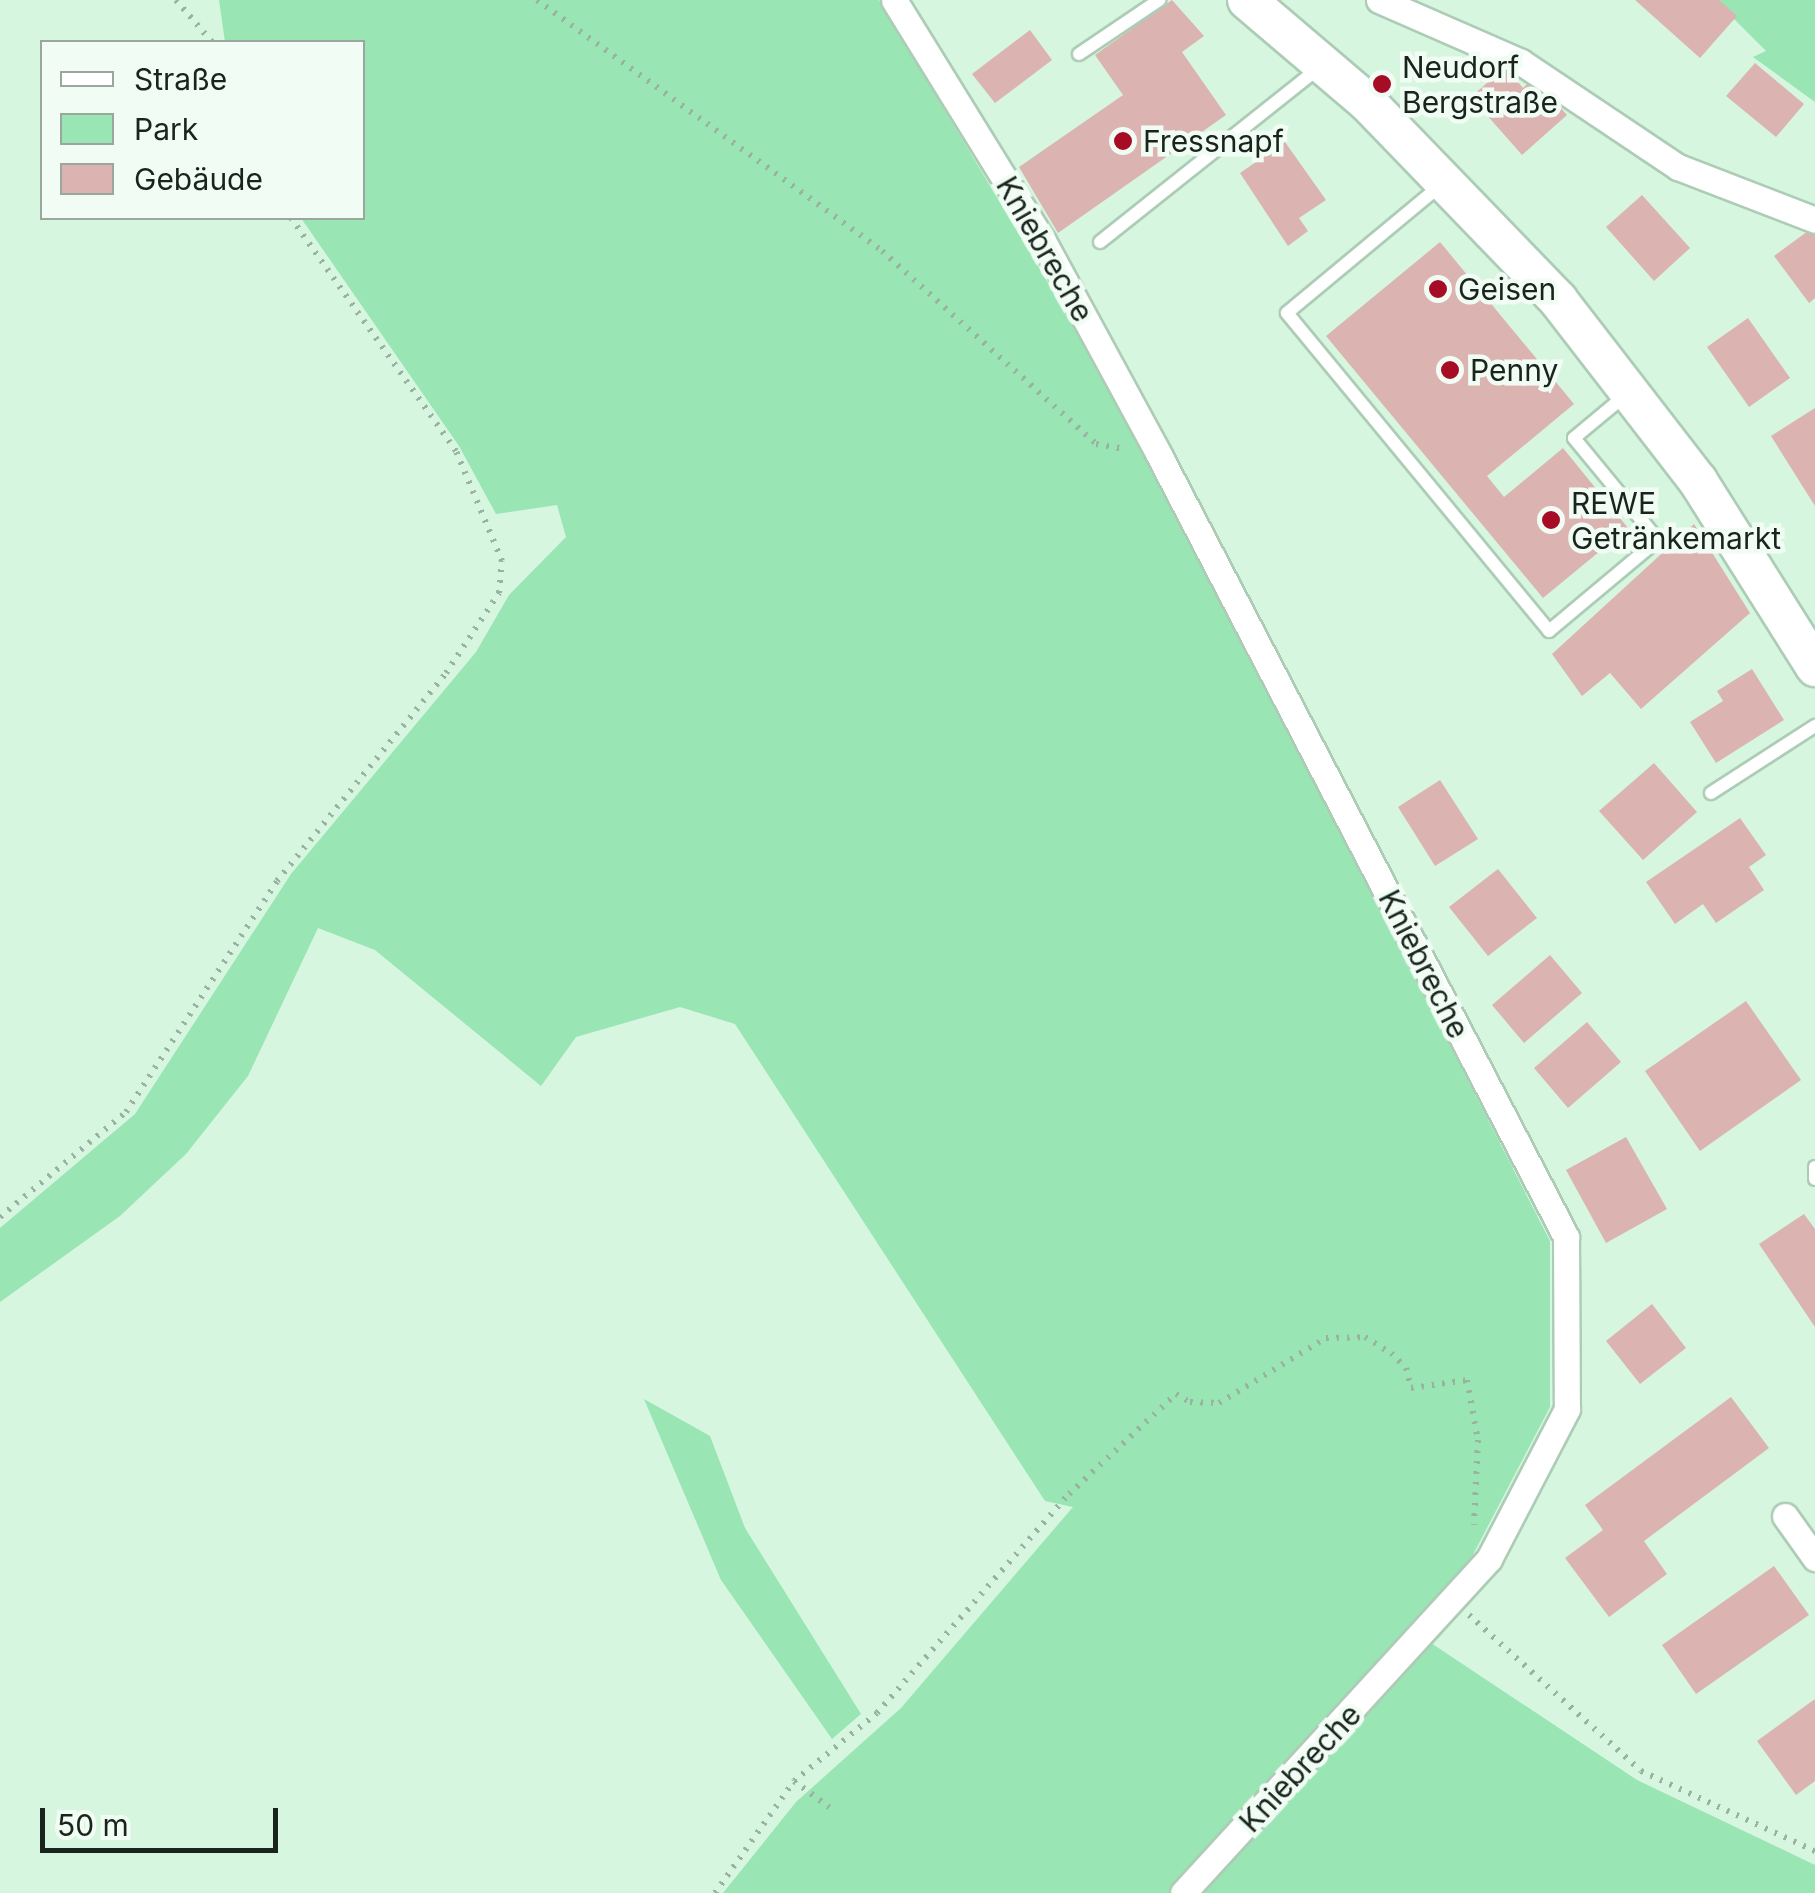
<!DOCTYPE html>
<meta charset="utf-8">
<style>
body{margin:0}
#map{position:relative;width:1815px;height:1893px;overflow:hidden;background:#d6f6df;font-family:Inter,sans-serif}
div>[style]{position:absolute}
.green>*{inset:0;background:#99e5b3}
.building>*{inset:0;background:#dbb4b1}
.path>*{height:6px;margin-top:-3px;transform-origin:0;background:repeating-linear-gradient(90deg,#99b3a1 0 2.5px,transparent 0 10.5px)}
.roads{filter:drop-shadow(2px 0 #adccb6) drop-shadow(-2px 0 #adccb6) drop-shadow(0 2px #adccb6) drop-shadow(0 -2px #adccb6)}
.service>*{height:12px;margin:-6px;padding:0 6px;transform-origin:6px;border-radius:6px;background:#fff}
.minor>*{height:25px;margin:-12.5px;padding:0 12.5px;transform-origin:12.5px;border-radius:12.5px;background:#fff}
.secondary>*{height:38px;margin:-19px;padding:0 19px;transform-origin:19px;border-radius:19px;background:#fff}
.dots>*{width:28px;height:28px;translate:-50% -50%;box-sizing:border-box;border:5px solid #f1fdf4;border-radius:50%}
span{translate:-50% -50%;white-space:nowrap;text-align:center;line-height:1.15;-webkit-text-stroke:9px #f1fdf4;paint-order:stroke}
.poi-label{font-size:30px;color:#18241c}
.left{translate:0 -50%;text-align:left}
.street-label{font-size:30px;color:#18241c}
.legend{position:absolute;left:40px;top:40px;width:325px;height:180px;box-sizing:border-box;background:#f1fdf4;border:2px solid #9aa69e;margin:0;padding:12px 18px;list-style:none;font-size:30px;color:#18241c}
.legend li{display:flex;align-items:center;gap:20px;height:50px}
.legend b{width:50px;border:2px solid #9aa69e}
.scale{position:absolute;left:40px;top:1808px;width:238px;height:45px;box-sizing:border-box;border:5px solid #18241c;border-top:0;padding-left:12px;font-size:30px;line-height:35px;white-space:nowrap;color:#18241c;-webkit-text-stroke:8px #f1fdf4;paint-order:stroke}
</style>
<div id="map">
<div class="green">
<div style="clip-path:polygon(219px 0,879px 0,1131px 422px,1550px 1241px,1550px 1407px,1428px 1641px,1637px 1780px,1815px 1865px,1815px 1893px,723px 1893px,796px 1802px,901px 1708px,1073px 1507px,1045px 1501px,735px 1024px,680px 1007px,576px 1037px,541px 1086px,375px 950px,318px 928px,248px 1076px,186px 1154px,120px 1216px,0 1302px,0 1228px,135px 1114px,291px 874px,476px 652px,509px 595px,566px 537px,557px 505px,496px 514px,459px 446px,301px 218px,362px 218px,362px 42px,225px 42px)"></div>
<div style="clip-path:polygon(1715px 0,1815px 0,1815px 102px,1753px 57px,1766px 51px)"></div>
<div style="clip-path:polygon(644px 1399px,710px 1436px,745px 1528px,861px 1714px,832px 1739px,721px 1580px)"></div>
</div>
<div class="building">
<div style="clip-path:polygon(1172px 0,1204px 36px,1182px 52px,1226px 115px,1058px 233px,1019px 167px,1123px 95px,1095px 55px)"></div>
<div style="clip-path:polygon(1635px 0,1719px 0,1737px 16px,1700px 58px)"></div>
<div style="clip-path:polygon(1030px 30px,1052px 60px,995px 103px,972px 74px)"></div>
<div style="clip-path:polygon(1755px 63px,1804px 104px,1776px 137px,1726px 96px)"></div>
<div style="clip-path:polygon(1505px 67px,1523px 88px,1534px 78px,1567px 115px,1522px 155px,1471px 97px)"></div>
<div style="clip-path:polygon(1285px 142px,1326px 200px,1299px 218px,1308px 231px,1288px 246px,1240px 173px)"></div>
<div style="clip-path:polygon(1642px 195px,1690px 248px,1654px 281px,1606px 227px)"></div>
<div style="clip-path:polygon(1815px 226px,1815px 298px,1809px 303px,1774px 256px)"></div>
<div style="clip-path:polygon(1440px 242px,1574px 404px,1487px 476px,1504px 497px,1563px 448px,1628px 528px,1543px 598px,1326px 336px)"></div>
<div style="clip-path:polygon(1748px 318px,1790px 378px,1749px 407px,1707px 347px)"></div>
<div style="clip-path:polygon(1815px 408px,1815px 506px,1771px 436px)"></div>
<div style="clip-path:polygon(1694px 524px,1750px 613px,1641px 709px,1610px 673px,1582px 696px,1552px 654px)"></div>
<div style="clip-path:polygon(1752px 669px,1784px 720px,1716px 763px,1690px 722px,1723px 701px,1717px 691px)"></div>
<div style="clip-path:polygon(1654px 763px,1697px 812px,1643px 860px,1599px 811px)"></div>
<div style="clip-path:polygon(1440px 780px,1478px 839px,1435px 866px,1398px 807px)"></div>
<div style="clip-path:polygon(1740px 818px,1766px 855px,1749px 867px,1764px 890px,1716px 923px,1703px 904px,1675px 924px,1646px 882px)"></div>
<div style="clip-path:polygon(1498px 869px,1537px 918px,1488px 956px,1449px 907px)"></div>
<div style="clip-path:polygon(1550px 955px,1582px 993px,1524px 1043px,1492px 1005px)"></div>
<div style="clip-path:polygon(1746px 1001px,1801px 1080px,1700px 1151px,1645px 1071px)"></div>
<div style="clip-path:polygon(1587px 1022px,1621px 1062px,1568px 1108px,1534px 1068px)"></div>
<div style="clip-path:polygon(1626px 1137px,1667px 1209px,1606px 1243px,1566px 1170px)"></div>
<div style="clip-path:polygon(1804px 1214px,1815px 1229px,1815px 1327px,1759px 1244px)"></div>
<div style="clip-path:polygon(1652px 1304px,1686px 1348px,1640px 1384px,1606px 1341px)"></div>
<div style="clip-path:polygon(1731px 1397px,1769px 1448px,1644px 1541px,1667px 1574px,1609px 1617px,1565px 1558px,1603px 1530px,1585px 1505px)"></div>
<div style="clip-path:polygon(1774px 1566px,1809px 1615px,1696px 1694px,1662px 1645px)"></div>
<div style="clip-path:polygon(1815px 1699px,1815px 1781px,1796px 1795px,1757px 1741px)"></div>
</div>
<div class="path">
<div style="left:176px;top:0;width:55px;rotate:49.4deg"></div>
<div style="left:537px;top:0;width:427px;rotate:36deg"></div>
<div style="left:882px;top:251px;width:288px;rotate:42deg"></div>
<div style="left:1096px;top:444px;width:29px;rotate:10deg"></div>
<div style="left:0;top:1217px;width:164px;rotate:-39.8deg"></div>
<div style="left:126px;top:1112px;width:276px;rotate:-56.8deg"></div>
<div style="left:277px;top:881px;width:268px;rotate:-50.9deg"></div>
<div style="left:446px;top:673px;width:96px;rotate:-56.5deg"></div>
<div style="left:499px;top:593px;width:32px;rotate:-85deg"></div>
<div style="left:502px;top:561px;width:119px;rotate:-112.7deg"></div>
<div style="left:456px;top:451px;width:286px;rotate:-125.3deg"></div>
<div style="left:1469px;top:1615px;width:232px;rotate:42.2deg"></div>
<div style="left:1641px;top:1771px;width:192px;rotate:24.7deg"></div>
<div style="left:794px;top:1781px;width:44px;rotate:36.6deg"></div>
<div style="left:715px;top:1893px;width:137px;rotate:-54.8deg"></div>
<div style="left:794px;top:1781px;width:107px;rotate:-39.3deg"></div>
<div style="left:877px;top:1713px;width:291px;rotate:-48.8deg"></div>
<div style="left:1069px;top:1494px;width:146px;rotate:-43.1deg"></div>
<div style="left:1176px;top:1394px;width:16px;rotate:30deg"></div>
<div style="left:1190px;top:1402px;width:29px;rotate:2deg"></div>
<div style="left:1219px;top:1403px;width:125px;rotate:-31.3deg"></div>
<div style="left:1326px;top:1338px;width:39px;rotate:-1deg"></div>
<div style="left:1365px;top:1337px;width:31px;rotate:32deg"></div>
<div style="left:1391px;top:1353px;width:21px;rotate:45deg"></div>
<div style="left:1406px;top:1368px;width:21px;rotate:76deg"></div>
<div style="left:1411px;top:1388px;width:57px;rotate:-8.1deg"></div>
<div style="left:1467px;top:1380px;width:61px;rotate:79.6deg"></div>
<div style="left:1478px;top:1440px;width:85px;rotate:92.7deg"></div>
</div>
<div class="roads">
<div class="service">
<div style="left:1079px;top:54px;width:97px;rotate:-34deg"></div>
<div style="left:1441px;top:185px;width:200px;rotate:140.3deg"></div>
<div style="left:1287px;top:313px;width:412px;rotate:50.5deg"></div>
<div style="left:1549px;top:631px;width:142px;rotate:-39.9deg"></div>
<div style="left:1658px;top:540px;width:132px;rotate:-129.5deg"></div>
<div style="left:1574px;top:438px;width:69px;rotate:-39.7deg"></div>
<div style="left:1100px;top:242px;width:280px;rotate:-38.5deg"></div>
<div style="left:1711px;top:793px;width:124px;rotate:-32.8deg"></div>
<div style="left:1815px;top:1167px;width:12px;rotate:90deg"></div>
</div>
<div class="minor">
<div style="left:894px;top:0;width:283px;rotate:58.3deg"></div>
<div style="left:1043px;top:241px;width:243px;rotate:61.5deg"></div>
<div style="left:1159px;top:455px;width:882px;rotate:62.5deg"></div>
<div style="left:1566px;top:1237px;width:172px;rotate:89.7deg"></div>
<div style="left:1567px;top:1409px;width:169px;rotate:117.5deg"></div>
<div style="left:1489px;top:1559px;width:453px;rotate:132.5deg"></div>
<div style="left:1379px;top:0;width:155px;rotate:23.6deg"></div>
<div style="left:1521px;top:62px;width:189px;rotate:33.8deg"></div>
<div style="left:1678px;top:167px;width:147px;rotate:21.1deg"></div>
<div style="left:1785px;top:1516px;width:52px;rotate:54.5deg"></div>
</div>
<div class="secondary">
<div style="left:1247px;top:0;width:159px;rotate:40.4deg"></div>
<div style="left:1368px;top:103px;width:274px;rotate:46deg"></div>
<div style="left:1558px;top:300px;width:229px;rotate:52.3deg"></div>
<div style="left:1698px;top:481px;width:220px;rotate:57.8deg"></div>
</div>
</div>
<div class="dots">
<div style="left:1382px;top:84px;background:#a60c24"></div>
<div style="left:1123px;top:141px;background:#a60c24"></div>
<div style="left:1438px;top:289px;background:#a60c24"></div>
<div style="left:1450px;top:370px;background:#a60c24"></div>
<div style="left:1551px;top:520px;background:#a60c24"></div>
</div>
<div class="poi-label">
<span class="left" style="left:1402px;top:84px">Neudorf<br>Bergstraße</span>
<span class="left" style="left:1143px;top:141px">Fressnapf</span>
<span class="left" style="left:1458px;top:289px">Geisen</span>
<span class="left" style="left:1470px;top:370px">Penny</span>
<span class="left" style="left:1571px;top:520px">REWE<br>Getränkemarkt</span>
</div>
<div class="street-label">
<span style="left:1045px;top:249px;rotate:60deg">Kniebreche</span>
<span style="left:1424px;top:964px;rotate:63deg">Kniebreche</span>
<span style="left:1300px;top:1768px;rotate:-47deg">Kniebreche</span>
</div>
<ul class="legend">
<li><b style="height:12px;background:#fff"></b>Straße</li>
<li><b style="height:28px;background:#99e5b3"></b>Park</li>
<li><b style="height:28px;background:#dbb4b1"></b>Gebäude</li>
</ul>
<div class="scale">50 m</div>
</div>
